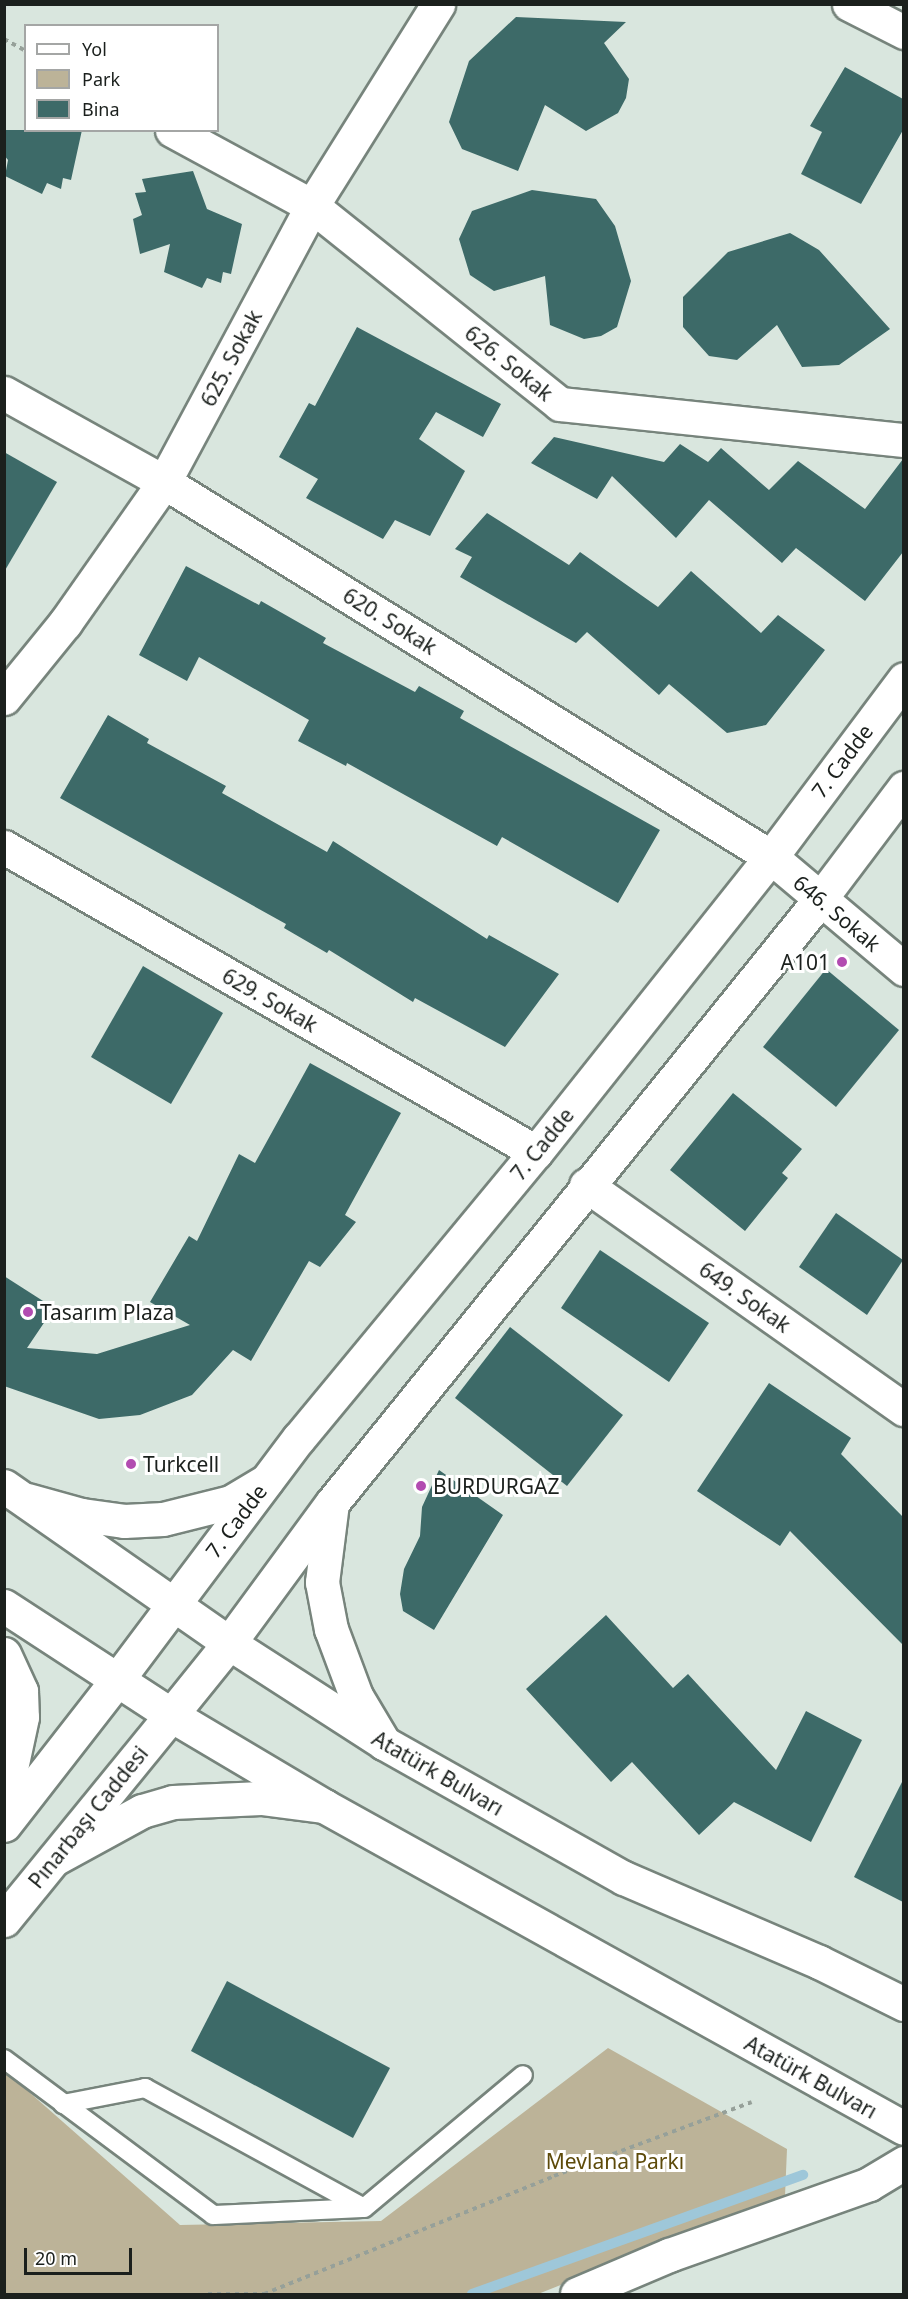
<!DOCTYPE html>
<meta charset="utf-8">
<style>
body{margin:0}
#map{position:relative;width:908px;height:2299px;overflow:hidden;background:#d9e6de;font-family:"Noto Sans",sans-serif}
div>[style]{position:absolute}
.green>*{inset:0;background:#bcb398}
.stream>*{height:10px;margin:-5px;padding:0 5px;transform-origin:5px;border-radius:5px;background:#9ec7d9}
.building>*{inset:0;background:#3d6a68}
.path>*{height:4px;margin-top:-2px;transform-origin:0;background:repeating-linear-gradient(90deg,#96a099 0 4.5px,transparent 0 9px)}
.roads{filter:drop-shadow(2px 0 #77847c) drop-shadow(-2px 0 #77847c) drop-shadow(0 2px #77847c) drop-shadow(0 -2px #77847c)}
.service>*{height:18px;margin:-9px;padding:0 9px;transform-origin:9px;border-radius:9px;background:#fff}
.minor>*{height:33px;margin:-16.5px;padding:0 16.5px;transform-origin:16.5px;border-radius:16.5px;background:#fff}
.tertiary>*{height:33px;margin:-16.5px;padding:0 16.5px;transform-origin:16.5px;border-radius:16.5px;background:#fff}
.secondary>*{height:33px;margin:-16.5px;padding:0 16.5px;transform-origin:16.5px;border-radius:16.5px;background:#fff}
.primary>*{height:33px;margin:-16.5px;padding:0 16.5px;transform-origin:16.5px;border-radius:16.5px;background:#fff}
.dots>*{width:16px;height:16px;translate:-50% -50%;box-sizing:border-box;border:3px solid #fff;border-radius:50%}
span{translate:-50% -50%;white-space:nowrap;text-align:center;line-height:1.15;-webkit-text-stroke:6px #fff;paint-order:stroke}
.street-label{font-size:21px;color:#1b201d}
.poi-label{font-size:21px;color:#1b201d}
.right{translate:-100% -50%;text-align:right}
.left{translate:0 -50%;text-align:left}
.park-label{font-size:21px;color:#5d4a0a}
.frame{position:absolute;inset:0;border:6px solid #1b201d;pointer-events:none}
.legend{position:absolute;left:24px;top:24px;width:195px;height:108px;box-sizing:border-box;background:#fff;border:2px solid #a4a6a5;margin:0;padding:8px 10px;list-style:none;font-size:18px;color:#1b201d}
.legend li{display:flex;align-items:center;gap:12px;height:30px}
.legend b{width:30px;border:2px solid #a4a6a5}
.scale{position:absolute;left:24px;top:2248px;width:108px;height:27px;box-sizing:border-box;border:3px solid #1b201d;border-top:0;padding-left:8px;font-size:18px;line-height:21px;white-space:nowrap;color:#1b201d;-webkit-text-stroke:4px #fff;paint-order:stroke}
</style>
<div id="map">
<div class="green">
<div style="clip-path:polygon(608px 2048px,787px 2149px,785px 2196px,538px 2294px,5px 2294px,4px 2070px,180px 2225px,381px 2221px)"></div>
</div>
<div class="stream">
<div style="left:472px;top:2294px;width:352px;rotate:-19.8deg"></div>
</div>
<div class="building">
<div style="clip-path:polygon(516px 17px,626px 22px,604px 43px,629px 79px,626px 98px,618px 113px,586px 131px,545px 105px,518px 171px,462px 149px,449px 122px,469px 61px)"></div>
<div style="clip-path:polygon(845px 67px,903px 99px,903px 130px,861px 204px,801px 174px,822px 132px,810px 126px)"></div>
<div style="clip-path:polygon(4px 130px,82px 130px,71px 180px,63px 178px,61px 189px,47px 183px,42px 194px,5px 176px,8px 160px,4px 155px)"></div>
<div style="clip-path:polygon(193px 171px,207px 209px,242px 224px,231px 274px,223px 272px,221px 283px,207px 278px,202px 288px,164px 272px,170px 244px,140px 254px,133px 219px,142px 215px,135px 193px,146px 192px,142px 179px)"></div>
<div style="clip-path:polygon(532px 190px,596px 199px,615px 226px,631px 281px,617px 327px,601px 336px,584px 339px,550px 325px,545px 276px,494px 291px,470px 275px,459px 239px,472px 211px)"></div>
<div style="clip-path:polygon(790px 233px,819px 250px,890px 329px,839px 365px,802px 367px,777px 325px,737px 360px,709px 356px,683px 327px,683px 297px,728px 252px)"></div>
<div style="clip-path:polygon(357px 327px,501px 404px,483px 437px,436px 412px,419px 439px,465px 471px,430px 536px,395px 520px,383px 539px,306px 498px,318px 479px,279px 457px,309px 403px,315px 406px)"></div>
<div style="clip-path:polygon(554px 437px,664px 462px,680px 444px,708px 462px,721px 448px,769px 490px,798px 461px,865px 509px,903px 459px,903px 552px,865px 601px,796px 548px,782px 563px,709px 500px,676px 538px,612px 476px,597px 499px,531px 463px)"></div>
<div style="clip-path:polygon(4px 452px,57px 482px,4px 572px)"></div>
<div style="clip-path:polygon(487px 513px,569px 565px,580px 552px,658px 607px,691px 571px,761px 633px,778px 615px,825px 650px,766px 725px,727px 733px,669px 684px,659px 695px,587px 632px,576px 643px,460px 577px,472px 557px,455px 549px)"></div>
<div style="clip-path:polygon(186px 566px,259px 605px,261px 601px,326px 638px,323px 643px,415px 692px,419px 686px,464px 711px,460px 718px,660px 830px,618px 903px,502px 837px,497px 846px,347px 763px,346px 766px,298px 741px,309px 720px,199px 657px,187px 681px,139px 655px)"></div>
<div style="clip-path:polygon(108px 715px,149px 739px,147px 743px,226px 786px,222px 793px,327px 852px,333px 841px,487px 939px,489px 935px,559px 974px,505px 1047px,415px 998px,413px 1002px,329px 950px,327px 953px,284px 928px,286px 924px,60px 798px)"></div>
<div style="clip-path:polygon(143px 966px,223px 1013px,171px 1104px,91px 1057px)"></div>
<div style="clip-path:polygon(826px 969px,899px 1030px,836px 1107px,763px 1047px)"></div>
<div style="clip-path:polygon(310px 1063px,401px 1113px,345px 1215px,356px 1222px,320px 1267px,309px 1261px,251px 1361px,233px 1350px,192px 1395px,140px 1415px,99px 1419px,4px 1386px,4px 1276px,54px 1308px,27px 1348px,97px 1354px,190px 1325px,150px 1302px,189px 1236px,197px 1241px,239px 1154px,255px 1163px)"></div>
<div style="clip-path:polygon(733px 1093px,802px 1149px,782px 1173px,788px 1178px,745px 1231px,670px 1170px)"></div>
<div style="clip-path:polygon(836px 1213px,903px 1260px,867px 1315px,799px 1267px)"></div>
<div style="clip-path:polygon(600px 1250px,709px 1323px,669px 1382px,561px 1308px)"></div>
<div style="clip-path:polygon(510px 1327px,623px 1415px,567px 1486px,455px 1398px)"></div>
<div style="clip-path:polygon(769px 1383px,851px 1438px,841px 1454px,903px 1517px,903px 1645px,790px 1531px,780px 1546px,697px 1491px)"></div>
<div style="clip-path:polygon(439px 1470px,503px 1515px,434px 1630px,403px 1611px,400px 1594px,404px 1569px,420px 1536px,422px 1507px)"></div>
<div style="clip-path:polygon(606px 1615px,673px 1688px,688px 1674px,776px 1770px,806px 1711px,862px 1740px,811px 1842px,734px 1802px,699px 1835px,632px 1762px,611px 1782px,526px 1689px)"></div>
<div style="clip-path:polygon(903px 1780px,903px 1902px,854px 1877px)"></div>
<div style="clip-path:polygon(227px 1981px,390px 2068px,353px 2138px,191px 2051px)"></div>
</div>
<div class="path">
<div style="left:4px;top:39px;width:25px;rotate:29deg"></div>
<div style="left:208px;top:2294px;width:56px"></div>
<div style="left:264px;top:2294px;width:313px;rotate:-22.1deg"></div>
<div style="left:554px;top:2176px;width:211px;rotate:-20.5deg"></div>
</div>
<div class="roads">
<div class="service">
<div style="left:4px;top:2059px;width:261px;rotate:36.7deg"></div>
<div style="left:213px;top:2215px;width:151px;rotate:-2.7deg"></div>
<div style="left:364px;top:2208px;width:207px;rotate:-39.9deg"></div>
<div style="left:63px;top:2104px;width:84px;rotate:-11deg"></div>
<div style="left:145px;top:2088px;width:247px;rotate:28.7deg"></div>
</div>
<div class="minor">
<div style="left:849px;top:4px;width:62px;rotate:27deg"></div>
<div style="left:172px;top:130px;width:159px;rotate:28.5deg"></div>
<div style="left:312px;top:206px;width:317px;rotate:38.6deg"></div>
<div style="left:560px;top:404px;width:346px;rotate:6deg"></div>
<div style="left:4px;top:393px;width:183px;rotate:29.1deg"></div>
<div style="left:164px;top:482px;width:713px;rotate:31.71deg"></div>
<div style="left:771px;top:857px;width:174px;rotate:40.1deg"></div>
<div style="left:4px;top:698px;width:97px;rotate:-50.9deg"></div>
<div style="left:65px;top:623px;width:172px;rotate:-54.9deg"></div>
<div style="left:164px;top:482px;width:313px;rotate:-61.8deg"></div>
<div style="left:312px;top:206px;width:238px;rotate:-58deg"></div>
<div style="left:4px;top:847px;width:613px;rotate:29.83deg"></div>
<div style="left:586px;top:1185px;width:389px;rotate:35.2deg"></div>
<div style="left:577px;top:2294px;width:100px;rotate:-23deg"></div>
<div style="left:669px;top:2255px;width:212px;rotate:-19.5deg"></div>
<div style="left:869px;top:2184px;width:41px;rotate:-31deg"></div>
</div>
<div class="tertiary">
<div style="left:27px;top:1500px;width:57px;rotate:15.3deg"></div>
<div style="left:82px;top:1515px;width:42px;rotate:8.1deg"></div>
<div style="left:124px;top:1521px;width:39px;rotate:-3deg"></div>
<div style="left:163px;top:1519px;width:70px;rotate:-14deg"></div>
<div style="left:231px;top:1502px;width:41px;rotate:-31deg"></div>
<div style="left:332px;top:1503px;width:80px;rotate:97.2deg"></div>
<div style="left:322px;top:1582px;width:48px;rotate:79.2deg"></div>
<div style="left:331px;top:1629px;width:72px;rotate:69.5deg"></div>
<div style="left:356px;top:1696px;width:55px;rotate:59.2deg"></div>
<div style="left:4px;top:1654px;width:41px;rotate:65.3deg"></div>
<div style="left:21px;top:1691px;width:26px;rotate:88deg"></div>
<div style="left:22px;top:1717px;width:86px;rotate:102.1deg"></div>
<div style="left:4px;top:1825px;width:184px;rotate:-52.1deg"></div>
<div style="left:56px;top:1858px;width:98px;rotate:-28.7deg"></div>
<div style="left:142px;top:1811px;width:32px;rotate:-16deg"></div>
<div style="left:173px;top:1802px;width:88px;rotate:-2.6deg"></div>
<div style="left:261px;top:1798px;width:64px;rotate:7.2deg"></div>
<div style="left:4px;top:1920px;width:264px;rotate:-50.8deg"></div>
</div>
<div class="secondary">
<div style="left:117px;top:1680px;width:303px;rotate:-53.1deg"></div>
<div style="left:299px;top:1438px;width:371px;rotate:-50.4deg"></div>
<div style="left:536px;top:1152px;width:377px;rotate:-51.5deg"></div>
<div style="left:771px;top:857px;width:222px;rotate:-53.2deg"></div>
<div style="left:171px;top:1715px;width:92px;rotate:-51.1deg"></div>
<div style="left:229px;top:1643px;width:174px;rotate:-53.7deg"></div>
<div style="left:332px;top:1503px;width:778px;rotate:-51.05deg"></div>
<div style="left:821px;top:898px;width:138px;rotate:-53deg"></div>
</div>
<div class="primary">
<div style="left:4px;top:1486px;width:274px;rotate:34.9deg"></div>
<div style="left:229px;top:1643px;width:184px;rotate:32.8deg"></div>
<div style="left:384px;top:1743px;width:275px;rotate:29.4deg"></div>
<div style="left:624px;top:1878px;width:212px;rotate:23.3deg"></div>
<div style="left:819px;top:1962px;width:95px;rotate:26.3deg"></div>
<div style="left:4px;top:1606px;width:199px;rotate:33.1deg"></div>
<div style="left:171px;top:1715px;width:178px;rotate:30.7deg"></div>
<div style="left:324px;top:1806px;width:663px;rotate:29.04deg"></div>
</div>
</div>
<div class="dots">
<div style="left:842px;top:962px;background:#b24cb1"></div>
<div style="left:28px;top:1312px;background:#b24cb1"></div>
<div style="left:131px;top:1464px;background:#b24cb1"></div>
<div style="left:421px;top:1486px;background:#b24cb1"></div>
</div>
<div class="street-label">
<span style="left:231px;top:358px;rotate:-62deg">625. Sokak</span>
<span style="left:509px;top:363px;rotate:39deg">626. Sokak</span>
<span style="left:390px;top:621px;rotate:32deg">620. Sokak</span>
<span style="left:842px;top:761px;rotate:-53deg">7. Cadde</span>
<span style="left:837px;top:913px;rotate:40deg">646. Sokak</span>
<span style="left:270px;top:1000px;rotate:30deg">629. Sokak</span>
<span style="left:542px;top:1144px;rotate:-51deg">7. Cadde</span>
<span style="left:745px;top:1297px;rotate:35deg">649. Sokak</span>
<span style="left:236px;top:1521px;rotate:-53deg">7. Cadde</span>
<span style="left:438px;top:1773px;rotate:30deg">Atatürk Bulvarı</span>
<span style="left:88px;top:1817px;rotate:-51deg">Pınarbaşı Caddesi</span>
<span style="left:811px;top:2077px;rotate:29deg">Atatürk Bulvarı</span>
</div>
<div class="poi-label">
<span class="right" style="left:830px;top:962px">A101</span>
<span class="left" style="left:40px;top:1312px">Tasarım Plaza</span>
<span class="left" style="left:143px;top:1464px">Turkcell</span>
<span class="left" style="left:433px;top:1486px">BURDURGAZ</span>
</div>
<div class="park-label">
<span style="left:615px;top:2161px">Mevlana Parkı</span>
</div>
<div class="frame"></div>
<ul class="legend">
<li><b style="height:8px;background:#fff"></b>Yol</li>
<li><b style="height:16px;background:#bcb398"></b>Park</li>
<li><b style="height:16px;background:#3d6a68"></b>Bina</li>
</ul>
<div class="scale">20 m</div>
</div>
